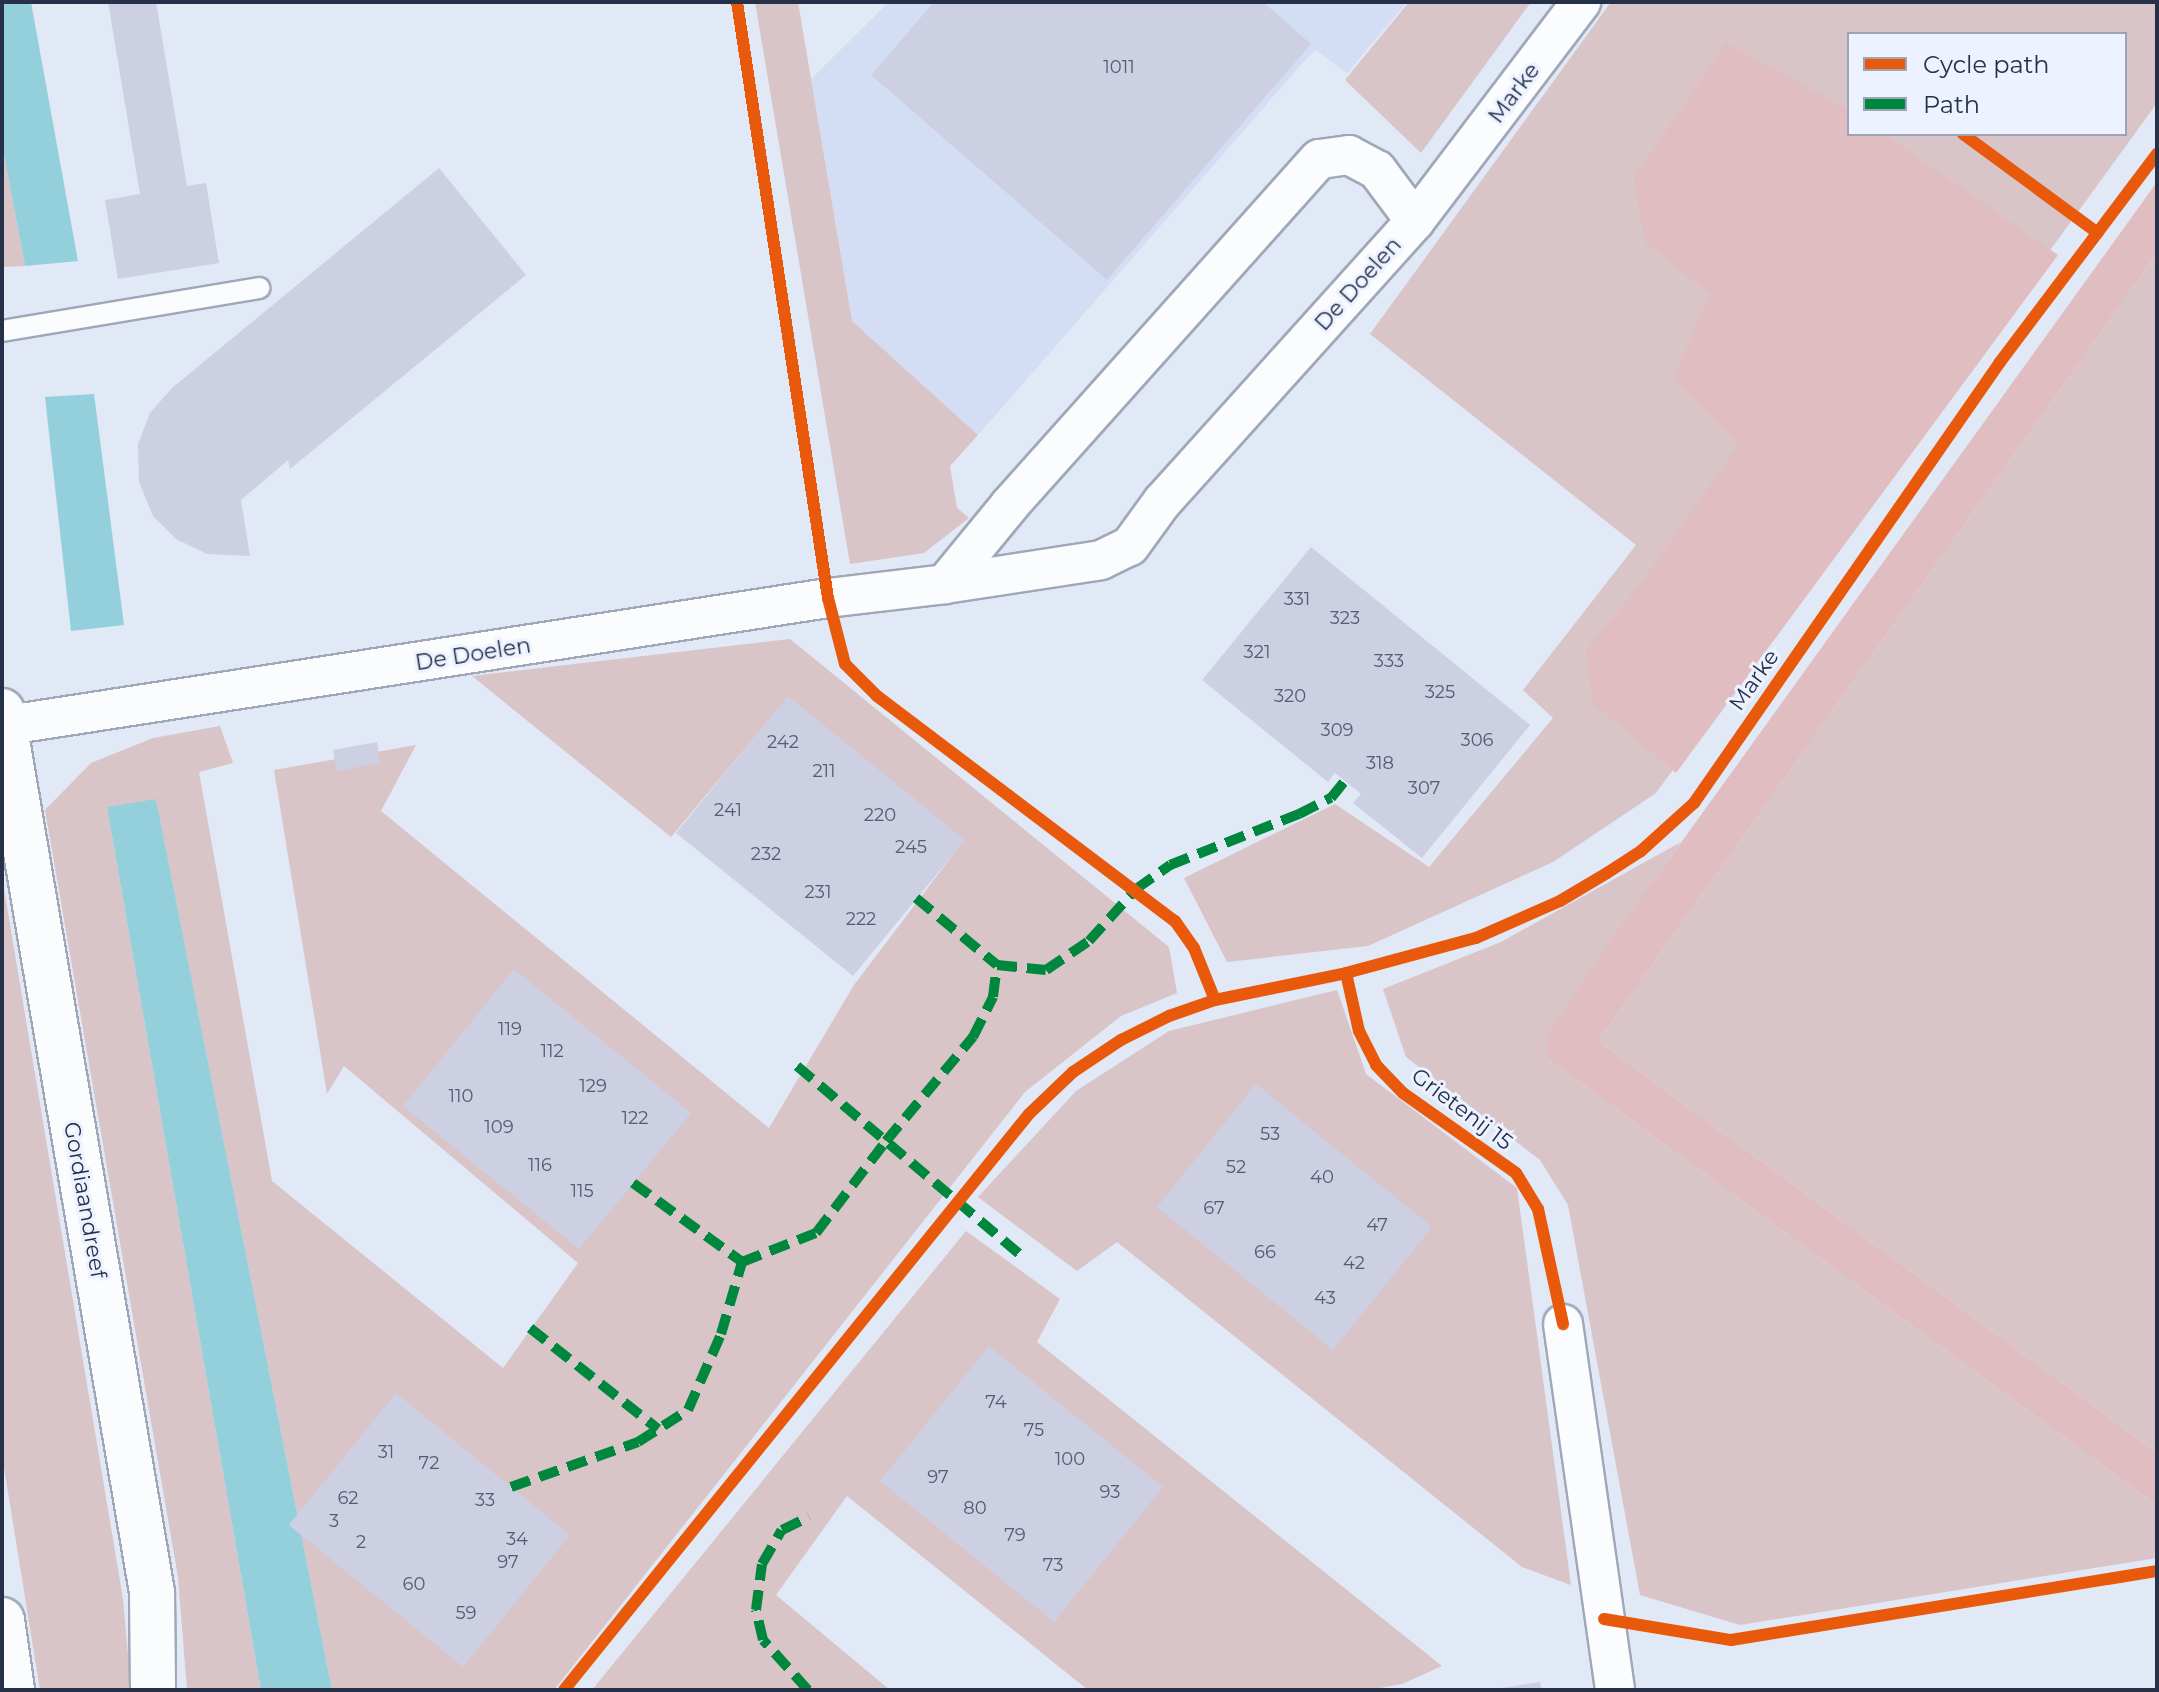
<!DOCTYPE html>
<style>
body{margin:0}
#map{position:relative;width:2159px;height:1692px;overflow:hidden;background:#e1e8f6;font-family:Montserrat,sans-serif}
div>[style]{position:absolute}
.built>*{inset:0;background:#d3ddf4}
.green>*{inset:0;background:#d9c4c7}
.forest>*{inset:0;background:#dfbdc0}
.water>*{inset:0;background:#93d0db}
.building>*{inset:0;background:#cdd0e2}
.roads{filter:drop-shadow(2px 0 #a0a8b8) drop-shadow(-2px 0 #a0a8b8) drop-shadow(0 2px #a0a8b8) drop-shadow(0 -2px #a0a8b8)}
.lane>*{height:20px;margin:-10px;padding:0 10px;transform-origin:10px;border-radius:10px;background:#fafcfe}
.street>*{height:38px;margin:-19px;padding:0 19px;transform-origin:19px;border-radius:19px;background:#fafcfe}
.secondary>*{height:44px;margin:-22px;padding:0 22px;transform-origin:22px;border-radius:22px;background:#fafcfe}
.quiet>*{height:10px;margin-top:-5px;transform-origin:0;background:repeating-linear-gradient(90deg,#00873e 0 20px,transparent 0 30px)}
.cycleway>*{height:12px;margin:-6px;padding:0 6px;transform-origin:6px;border-radius:6px;background:#e8590c}
span{translate:-50% -50%;white-space:nowrap;text-align:center;line-height:1.15;-webkit-text-stroke:6px #ecf2ff;paint-order:stroke}
.number-label{font-size:18px;color:#535c72}
.number-label span{-webkit-text-stroke-width:0}
.street-label{font-size:22px;color:#263049}
.frame{position:absolute;inset:0;border:4px solid #263049;pointer-events:none}
.legend{position:absolute;left:1847px;top:32px;width:280px;height:104px;box-sizing:border-box;background:#ecf2ff;border:2px solid #9da4b6;margin:0;padding:10px 14px;list-style:none;font-size:24px;color:#263049}
.legend li{display:flex;align-items:center;gap:16px;height:40px}
.legend b{width:40px;border:2px solid #9da4b6}
</style>
<div id="map">
<div class="built">
<div style="clip-path:polygon(889px 2px,1407px 2px,1347px 73px,1316px 50px,1306px 59px,978px 435px,852px 321px,811px 79px)"></div>
</div>
<div class="green">
<div style="clip-path:polygon(755px 2px,798px 2px,852px 321px,978px 435px,950px 466px,957px 508px,969px 518px,924px 553px,850px 564px)"></div>
<div style="clip-path:polygon(1409px 2px,1531px 2px,1421px 153px,1345px 80px)"></div>
<div style="clip-path:polygon(evenodd,1611px 2px,2157px 2px,2157px 103px,1656px 793px,1553px 862px,1368px 946px,1227px 962px,1184px 878px,1335px 804px,1429px 867px,1553px 718px,1523px 690px,1636px 545px,1370px 334px,1611px 2px,1849px 34px,2125px 34px,2125px 134px,1849px 134px,1849px 34px)"></div>
<div style="clip-path:polygon(2px 144px,25px 266px,2px 267px)"></div>
<div style="clip-path:polygon(2157px 253px,2157px 1453px,1598px 1041px)"></div>
<div style="clip-path:polygon(790px 639px,1169px 947px,1177px 993px,1121px 1016px,1025px 1092px,554px 1690px,332px 1690px,156px 800px,107px 807px,261px 1690px,187px 1690px,178px 1577px,45px 810px,91px 763px,153px 738px,220px 726px,233px 763px,199px 772px,272px 1181px,503px 1368px,578px 1263px,344px 1066px,327px 1094px,274px 770px,416px 745px,381px 811px,769px 1128px,854px 985px,964px 840px,788px 697px,671px 837px,472px 676px)"></div>
<div style="clip-path:polygon(1681px 842px,1547px 1035px,1547px 1058px,2157px 1505px,2157px 1558px,1740px 1625px,1640px 1595px,1568px 1205px,1540px 1160px,1406px 1057px,1383px 989px,1501px 942px)"></div>
<div style="clip-path:polygon(2px 877px,123px 1599px,131px 1690px,40px 1690px,2px 1455px)"></div>
<div style="clip-path:polygon(1337px 990px,1366px 1074px,1517px 1188px,1571px 1585px,1522px 1567px,1117px 1242px,1077px 1271px,978px 1197px,1076px 1091px,1169px 1031px)"></div>
<div style="clip-path:polygon(966px 1231px,1060px 1299px,1037px 1342px,1442px 1666px,1402px 1684px,1369px 1690px,1088px 1690px,847px 1496px,776px 1595px,890px 1690px,592px 1690px)"></div>
</div>
<div class="forest">
<div style="clip-path:polygon(1726px 43px,1849px 110px,1849px 134px,1884px 134px,2058px 255px,1676px 773px,1593px 703px,1586px 650px,1643px 581px,1739px 444px,1673px 379px,1710px 294px,1645px 242px,1634px 178px)"></div>
<div style="clip-path:polygon(2157px 182px,2157px 253px,1598px 1041px,2157px 1453px,2157px 1505px,1547px 1058px,1547px 1035px,1616px 933px)"></div>
</div>
<div class="water">
<div style="clip-path:polygon(2px 2px,31px 2px,78px 261px,25px 266px,2px 144px)"></div>
<div style="clip-path:polygon(94px 394px,124px 625px,71px 631px,45px 397px)"></div>
<div style="clip-path:polygon(156px 799px,332px 1690px,261px 1690px,107px 807px)"></div>
</div>
<div class="building">
<div style="clip-path:polygon(108px 2px,156px 2px,187px 186px,206px 183px,219px 263px,118px 279px,105px 200px,140px 194px)"></div>
<div style="clip-path:polygon(934px 2px,1263px 2px,1311px 44px,1107px 280px,871px 75px)"></div>
<div style="clip-path:polygon(439px 168px,526px 275px,290px 469px,288px 460px,241px 500px,250px 556px,207px 554px,176px 539px,153px 516px,139px 482px,138px 444px,150px 413px,172px 388px)"></div>
<div style="clip-path:polygon(1311px 547px,1530px 725px,1422px 858px,1353px 803px,1361px 794px,1345px 781px,1335px 773px,1328px 782px,1202px 680px)"></div>
<div style="clip-path:polygon(788px 696px,965px 840px,853px 976px,676px 833px)"></div>
<div style="clip-path:polygon(377px 742px,380px 763px,337px 771px,333px 750px)"></div>
<div style="clip-path:polygon(514px 969px,691px 1113px,579px 1249px,403px 1106px)"></div>
<div style="clip-path:polygon(1256px 1084px,1432px 1227px,1333px 1350px,1157px 1207px)"></div>
<div style="clip-path:polygon(989px 1346px,1163px 1487px,1054px 1622px,880px 1481px)"></div>
<div style="clip-path:polygon(396px 1393px,570px 1535px,463px 1667px,289px 1525px)"></div>
<div style="clip-path:polygon(1540px 1682px,1542px 1690px,1501px 1690px,1501px 1688px)"></div>
</div>
<div class="roads">
<div class="lane">
<div style="left:2px;top:331px;width:261px;rotate:-9.5deg"></div>
</div>
<div class="street">
<div style="left:1415px;top:221px;width:275px;rotate:-52.8deg"></div>
<div style="left:2px;top:726px;width:836px;rotate:-8.81deg"></div>
<div style="left:828px;top:598px;width:118px;rotate:-6.8deg"></div>
<div style="left:945px;top:584px;width:158px;rotate:-8.7deg"></div>
<div style="left:1101px;top:560px;width:32px;rotate:-26deg"></div>
<div style="left:1130px;top:546px;width:54px;rotate:-54deg"></div>
<div style="left:1162px;top:502px;width:378px;rotate:-48deg"></div>
<div style="left:1415px;top:221px;width:64px;rotate:-126.7deg"></div>
<div style="left:1377px;top:170px;width:32px;rotate:-152deg"></div>
<div style="left:1349px;top:155px;width:30px;rotate:172deg"></div>
<div style="left:1319px;top:159px;width:465px;rotate:131.8deg"></div>
<div style="left:1009px;top:506px;width:101px;rotate:129.4deg"></div>
<div style="left:1563px;top:1324px;width:370px;rotate:81.9deg"></div>
</div>
<div class="secondary">
<div style="left:2px;top:711px;width:894px;rotate:80.34deg"></div>
<div style="left:152px;top:1592px;width:98px;rotate:89.4deg"></div>
<div style="left:2px;top:1620px;width:71px;rotate:81.9deg"></div>
</div>
</div>
<div class="quiet">
<div style="left:916px;top:898px;width:105px;rotate:39.6deg"></div>
<div style="left:997px;top:965px;width:49px;rotate:5.8deg"></div>
<div style="left:1046px;top:970px;width:52px;rotate:-34deg"></div>
<div style="left:1089px;top:941px;width:70px;rotate:-47.9deg"></div>
<div style="left:1136px;top:889px;width:42px;rotate:-35.2deg"></div>
<div style="left:1170px;top:865px;width:139px;rotate:-21.6deg"></div>
<div style="left:1299px;top:814px;width:36px;rotate:-27deg"></div>
<div style="left:1331px;top:798px;width:22px;rotate:-51deg"></div>
<div style="left:797px;top:1066px;width:293px;rotate:40.2deg"></div>
<div style="left:633px;top:1183px;width:135px;rotate:35.9deg"></div>
<div style="left:530px;top:1328px;width:163px;rotate:38.3deg"></div>
<div style="left:511px;top:1487px;width:135px;rotate:-19.5deg"></div>
<div style="left:638px;top:1442px;width:59px;rotate:-32.6deg"></div>
<div style="left:688px;top:1410px;width:83px;rotate:-66.5deg"></div>
<div style="left:721px;top:1334px;width:75px;rotate:-73.7deg"></div>
<div style="left:742px;top:1262px;width:79px;rotate:-21.4deg"></div>
<div style="left:816px;top:1233px;width:116px;rotate:-52.7deg"></div>
<div style="left:886px;top:1141px;width:136px;rotate:-50.1deg"></div>
<div style="left:973px;top:1037px;width:45px;rotate:-63.4deg"></div>
<div style="left:993px;top:997px;width:32px;rotate:-83deg"></div>
<div style="left:808px;top:1690px;width:67px;rotate:-132deg"></div>
<div style="left:763px;top:1640px;width:31px;rotate:-103deg"></div>
<div style="left:756px;top:1610px;width:46px;rotate:-82.6deg"></div>
<div style="left:762px;top:1564px;width:39px;rotate:-60deg"></div>
<div style="left:782px;top:1530px;width:30px;rotate:-26deg"></div>
</div>
<div class="cycleway">
<div style="left:737px;top:2px;width:603px;rotate:81.32deg"></div>
<div style="left:828px;top:598px;width:68px;rotate:75.6deg"></div>
<div style="left:845px;top:664px;width:45px;rotate:45deg"></div>
<div style="left:877px;top:696px;width:373px;rotate:37.1deg"></div>
<div style="left:1175px;top:921px;width:33px;rotate:55deg"></div>
<div style="left:1194px;top:948px;width:56px;rotate:68deg"></div>
<div style="left:1963px;top:134px;width:167px;rotate:36.3deg"></div>
<div style="left:1346px;top:973px;width:59px;rotate:77.4deg"></div>
<div style="left:1359px;top:1031px;width:38px;rotate:63deg"></div>
<div style="left:1376px;top:1065px;width:39px;rotate:46deg"></div>
<div style="left:1403px;top:1093px;width:138px;rotate:35.3deg"></div>
<div style="left:1516px;top:1173px;width:42px;rotate:58.6deg"></div>
<div style="left:1538px;top:1209px;width:118px;rotate:77.7deg"></div>
<div style="left:1604px;top:1619px;width:129px;rotate:9.4deg"></div>
<div style="left:1731px;top:1640px;width:432px;rotate:-9.2deg"></div>
<div style="left:564px;top:1690px;width:740px;rotate:-51.09deg"></div>
<div style="left:1029px;top:1114px;width:61px;rotate:-43.7deg"></div>
<div style="left:1073px;top:1072px;width:58px;rotate:-33.7deg"></div>
<div style="left:1121px;top:1040px;width:54px;rotate:-26.6deg"></div>
<div style="left:1169px;top:1016px;width:49px;rotate:-19.2deg"></div>
<div style="left:1215px;top:1000px;width:134px;rotate:-11.6deg"></div>
<div style="left:1346px;top:973px;width:135px;rotate:-15.1deg"></div>
<div style="left:1476px;top:938px;width:92px;rotate:-23.8deg"></div>
<div style="left:1560px;top:901px;width:55px;rotate:-30.8deg"></div>
<div style="left:1607px;top:873px;width:40px;rotate:-32.9deg"></div>
<div style="left:1641px;top:851px;width:72px;rotate:-42.2deg"></div>
<div style="left:1694px;top:803px;width:537px;rotate:-55.24deg"></div>
<div style="left:2000px;top:362px;width:261px;rotate:-53deg"></div>
</div>
<div class="number-label">
<span style="left:1119px;top:67px">1011</span>
<span style="left:1297px;top:599px">331</span>
<span style="left:1345px;top:618px">323</span>
<span style="left:1257px;top:652px">321</span>
<span style="left:1389px;top:661px">333</span>
<span style="left:1440px;top:692px">325</span>
<span style="left:1290px;top:696px">320</span>
<span style="left:1337px;top:730px">309</span>
<span style="left:1477px;top:740px">306</span>
<span style="left:783px;top:742px">242</span>
<span style="left:1380px;top:763px">318</span>
<span style="left:824px;top:771px">211</span>
<span style="left:1424px;top:788px">307</span>
<span style="left:728px;top:810px">241</span>
<span style="left:880px;top:815px">220</span>
<span style="left:911px;top:847px">245</span>
<span style="left:766px;top:854px">232</span>
<span style="left:818px;top:892px">231</span>
<span style="left:861px;top:919px">222</span>
<span style="left:510px;top:1029px">119</span>
<span style="left:552px;top:1051px">112</span>
<span style="left:593px;top:1086px">129</span>
<span style="left:461px;top:1096px">110</span>
<span style="left:635px;top:1118px">122</span>
<span style="left:499px;top:1127px">109</span>
<span style="left:1270px;top:1134px">53</span>
<span style="left:540px;top:1165px">116</span>
<span style="left:1236px;top:1167px">52</span>
<span style="left:1322px;top:1177px">40</span>
<span style="left:582px;top:1191px">115</span>
<span style="left:1214px;top:1208px">67</span>
<span style="left:1377px;top:1225px">47</span>
<span style="left:1265px;top:1252px">66</span>
<span style="left:1354px;top:1263px">42</span>
<span style="left:1325px;top:1298px">43</span>
<span style="left:996px;top:1402px">74</span>
<span style="left:1034px;top:1430px">75</span>
<span style="left:386px;top:1452px">31</span>
<span style="left:1070px;top:1459px">100</span>
<span style="left:429px;top:1463px">72</span>
<span style="left:938px;top:1477px">97</span>
<span style="left:1110px;top:1492px">93</span>
<span style="left:348px;top:1498px">62</span>
<span style="left:485px;top:1500px">33</span>
<span style="left:975px;top:1508px">80</span>
<span style="left:334px;top:1521px">3</span>
<span style="left:1015px;top:1535px">79</span>
<span style="left:517px;top:1539px">34</span>
<span style="left:361px;top:1542px">2</span>
<span style="left:508px;top:1562px">97</span>
<span style="left:1053px;top:1565px">73</span>
<span style="left:414px;top:1584px">60</span>
<span style="left:466px;top:1613px">59</span>
</div>
<div class="street-label">
<span style="left:1514px;top:93px;rotate:-53deg">Marke</span>
<span style="left:1358px;top:284px;rotate:-48deg">De Doelen</span>
<span style="left:473px;top:654px;rotate:-9deg">De Doelen</span>
<span style="left:1754px;top:680px;rotate:-55deg">Marke</span>
<span style="left:1462px;top:1109px;rotate:37deg">Grietenij 15</span>
<span style="left:85px;top:1200px;rotate:80deg">Gordiaandreef</span>
</div>
<div class="frame"></div>
<ul class="legend">
<li><b style="height:10px;background:#e8590c"></b>Cycle path</li>
<li><b style="height:10px;background:#00873e"></b>Path</li>
</ul>
</div>
